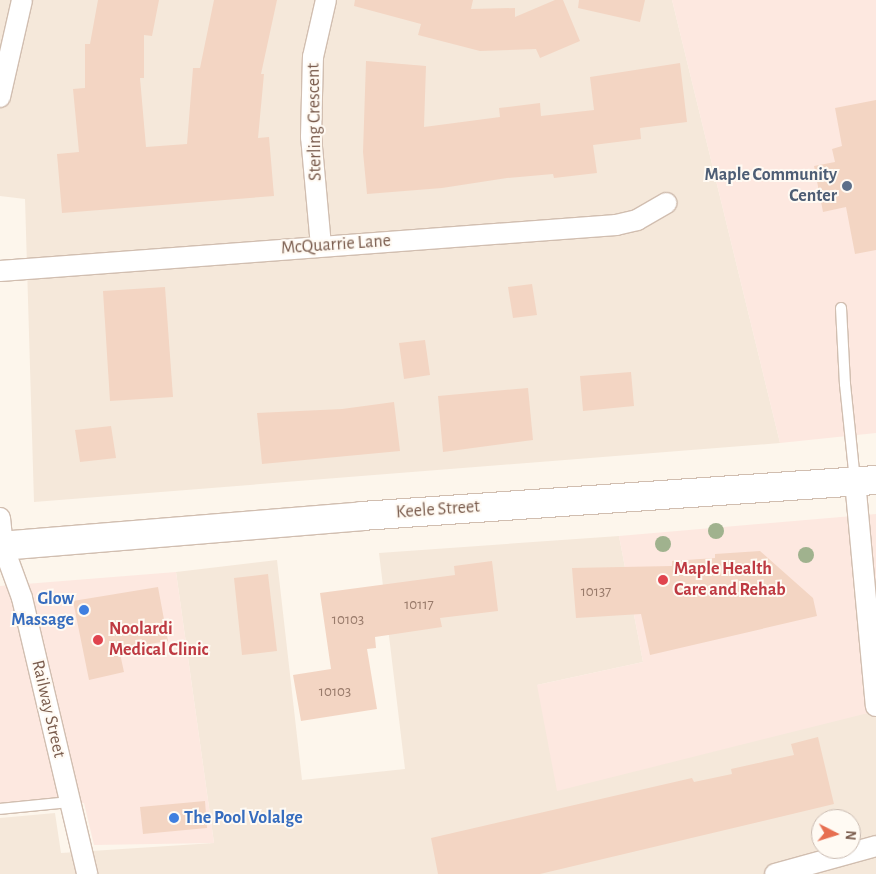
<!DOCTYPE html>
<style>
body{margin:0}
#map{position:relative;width:876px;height:874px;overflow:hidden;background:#fdf6ec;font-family:"Alegreya Sans",sans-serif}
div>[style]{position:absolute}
.residential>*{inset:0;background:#f5e8da}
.commercial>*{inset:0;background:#fde8e0}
.building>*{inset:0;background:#f3d5c3}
.roads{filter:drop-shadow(1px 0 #d1beb0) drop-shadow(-1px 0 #d1beb0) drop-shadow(0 1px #d1beb0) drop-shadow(0 -1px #d1beb0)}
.service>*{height:10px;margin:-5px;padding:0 5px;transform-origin:5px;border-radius:5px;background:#fff}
.minor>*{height:20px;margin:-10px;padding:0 10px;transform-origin:10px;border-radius:10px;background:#fff}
.secondary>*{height:28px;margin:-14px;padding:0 14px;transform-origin:14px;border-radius:14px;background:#fff}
.trees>*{width:16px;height:16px;margin:-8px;border-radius:50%;background:#a0b28e}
.dots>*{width:14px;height:14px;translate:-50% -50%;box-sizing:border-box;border:2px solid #fffaf3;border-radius:50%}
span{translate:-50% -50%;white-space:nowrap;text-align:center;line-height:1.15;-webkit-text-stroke:4px #fffaf3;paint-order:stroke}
.number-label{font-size:15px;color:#987a6a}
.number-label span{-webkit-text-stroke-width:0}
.street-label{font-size:18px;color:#7a5c4d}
.service-label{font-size:18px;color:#4e5e75;font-weight:700}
.right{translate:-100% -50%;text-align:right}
.health-label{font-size:18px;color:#be3a42;font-weight:700}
.left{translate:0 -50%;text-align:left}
.shop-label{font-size:18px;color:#366cbe;font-weight:700}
.north{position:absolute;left:811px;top:809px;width:50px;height:50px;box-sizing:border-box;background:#fffaf3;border:1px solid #cabbb1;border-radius:50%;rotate:95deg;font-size:14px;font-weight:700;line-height:20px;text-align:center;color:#7a5c4d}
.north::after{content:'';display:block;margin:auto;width:18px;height:22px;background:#e76f51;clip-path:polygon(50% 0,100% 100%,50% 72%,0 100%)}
</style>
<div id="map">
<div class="residential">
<div style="clip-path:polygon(0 0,672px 0,780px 443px,34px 502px,25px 199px,0 196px)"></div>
<div style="clip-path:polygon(evenodd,619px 536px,643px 662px,537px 685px,876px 711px,876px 874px,0 874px,0 818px,55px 813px,61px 853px,214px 843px,176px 572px,277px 560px,302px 780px,405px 769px,379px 553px,619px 536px,821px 819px,851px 819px,851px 849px,821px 849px,821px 819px)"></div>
</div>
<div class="commercial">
<div style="clip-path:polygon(672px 0,876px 0,876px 433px,780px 443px)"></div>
<div style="clip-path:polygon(876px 514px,876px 711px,557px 791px,537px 685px,643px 662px,619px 536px)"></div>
<div style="clip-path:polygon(176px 572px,214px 843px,94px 845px,84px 803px,0 813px,0 586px)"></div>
</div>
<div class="building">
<div style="clip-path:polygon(98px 0,159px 0,152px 36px,144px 35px,144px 78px,140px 78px,146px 147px,187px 144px,193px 68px,200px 68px,214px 0,277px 0,261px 74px,264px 74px,258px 138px,269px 137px,274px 196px,62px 213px,57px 154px,79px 152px,73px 89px,85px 88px,85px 44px,90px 44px)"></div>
<div style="clip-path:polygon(355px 0,473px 0,471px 9px,515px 8px,515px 17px,555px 0,563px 0,580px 41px,540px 58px,536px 49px,480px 51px,418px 35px,421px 24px,354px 6px)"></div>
<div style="clip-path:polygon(579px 0,645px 0,640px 22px,578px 8px)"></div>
<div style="clip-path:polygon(366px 61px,426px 66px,424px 127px,500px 117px,499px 108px,540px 103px,541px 116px,594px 110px,590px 77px,680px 63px,687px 122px,640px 128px,641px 139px,593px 145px,597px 173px,554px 178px,553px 174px,507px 178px,442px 188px,367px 194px,363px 152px)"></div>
<div style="clip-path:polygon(876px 100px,876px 250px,855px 254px,846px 207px,823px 212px,814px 166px,835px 162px,832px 149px,842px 146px,835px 108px)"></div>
<div style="clip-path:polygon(532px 284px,537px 315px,513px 318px,508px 287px)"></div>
<div style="clip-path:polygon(165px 287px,173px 397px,110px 401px,103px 291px)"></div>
<div style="clip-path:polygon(425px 340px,430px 375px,404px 379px,399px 343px)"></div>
<div style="clip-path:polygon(631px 372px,634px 406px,583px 411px,580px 376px)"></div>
<div style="clip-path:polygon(528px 388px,533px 440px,443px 452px,438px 396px)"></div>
<div style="clip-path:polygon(394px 402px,400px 451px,262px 464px,257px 413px,342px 409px)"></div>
<div style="clip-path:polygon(111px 426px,116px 458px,80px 462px,75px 430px)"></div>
<div style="clip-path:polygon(760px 551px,813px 598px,817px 616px,650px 655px,641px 614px,576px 618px,572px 568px,672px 566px,672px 561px,715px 558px,715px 554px)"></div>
<div style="clip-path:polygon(492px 561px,498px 611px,440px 618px,442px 627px,375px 637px,376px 648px,367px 649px,377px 709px,301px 721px,293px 675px,331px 669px,320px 593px,455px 575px,454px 566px)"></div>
<div style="clip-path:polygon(268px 574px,277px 651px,242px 655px,234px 578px)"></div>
<div style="clip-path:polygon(158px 587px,168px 641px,119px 649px,124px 672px,89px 680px,73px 601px)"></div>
<div style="clip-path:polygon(818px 737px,834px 804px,540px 874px,438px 874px,431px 838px,692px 778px,694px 782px,732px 774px,731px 769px,794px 755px,791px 744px)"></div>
<div style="clip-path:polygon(205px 801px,207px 828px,143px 834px,140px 807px)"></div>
</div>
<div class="roads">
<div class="service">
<div style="left:841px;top:308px;width:76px;rotate:87deg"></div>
<div style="left:845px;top:384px;width:97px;rotate:84.1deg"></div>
<div style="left:0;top:809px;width:70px;rotate:-5.7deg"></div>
</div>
<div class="minor">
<div style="left:0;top:97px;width:99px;rotate:-77.2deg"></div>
<div style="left:321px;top:246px;width:109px;rotate:-95.2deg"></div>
<div style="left:311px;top:137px;width:80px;rotate:-88.6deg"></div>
<div style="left:313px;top:57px;width:58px;rotate:-77.2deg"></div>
<div style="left:0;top:271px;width:618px;rotate:-4.27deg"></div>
<div style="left:616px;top:225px;width:22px;rotate:-13deg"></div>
<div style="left:637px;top:220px;width:34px;rotate:-30deg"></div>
<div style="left:855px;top:481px;width:226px;rotate:84.7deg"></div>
<div style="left:0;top:518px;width:28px;rotate:84deg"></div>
<div style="left:3px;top:546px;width:55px;rotate:69.9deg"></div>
<div style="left:22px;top:598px;width:284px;rotate:76.7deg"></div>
<div style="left:775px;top:874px;width:105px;rotate:-15.5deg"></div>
</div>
<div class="secondary">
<div style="left:0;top:546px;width:363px;rotate:-4.7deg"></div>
<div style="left:362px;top:516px;width:515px;rotate:-4.01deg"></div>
</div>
</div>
<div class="trees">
<div style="left:716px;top:531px"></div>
<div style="left:663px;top:544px"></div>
<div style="left:806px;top:555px"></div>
</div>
<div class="dots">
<div style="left:847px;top:186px;background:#5c6f8a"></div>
<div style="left:663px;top:580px;background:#e0444e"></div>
<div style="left:84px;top:610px;background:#3f7fe0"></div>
<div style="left:98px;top:640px;background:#e0444e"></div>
<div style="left:174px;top:818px;background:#3f7fe0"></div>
</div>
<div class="number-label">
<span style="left:596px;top:592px">10137</span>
<span style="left:419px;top:605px">10117</span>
<span style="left:348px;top:620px">10103</span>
<span style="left:335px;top:692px">10103</span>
</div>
<div class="street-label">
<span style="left:315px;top:122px;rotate:-91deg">Sterling Crescent</span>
<span style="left:336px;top:245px;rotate:-4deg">McQuarrie Lane</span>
<span style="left:438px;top:510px;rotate:-4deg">Keele Street</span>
<span style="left:48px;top:709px;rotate:77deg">Railway Street</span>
</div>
<div class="service-label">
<span class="right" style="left:837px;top:186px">Maple Community<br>Center</span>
</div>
<div class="health-label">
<span class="left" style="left:674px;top:580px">Maple Health<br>Care and Rehab</span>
<span class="left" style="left:109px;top:640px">Noolardi<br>Medical Clinic</span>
</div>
<div class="shop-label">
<span class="right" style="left:74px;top:610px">Glow<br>Massage</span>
<span class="left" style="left:184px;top:818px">The Pool Volalge</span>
</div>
<div class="north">N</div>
</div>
